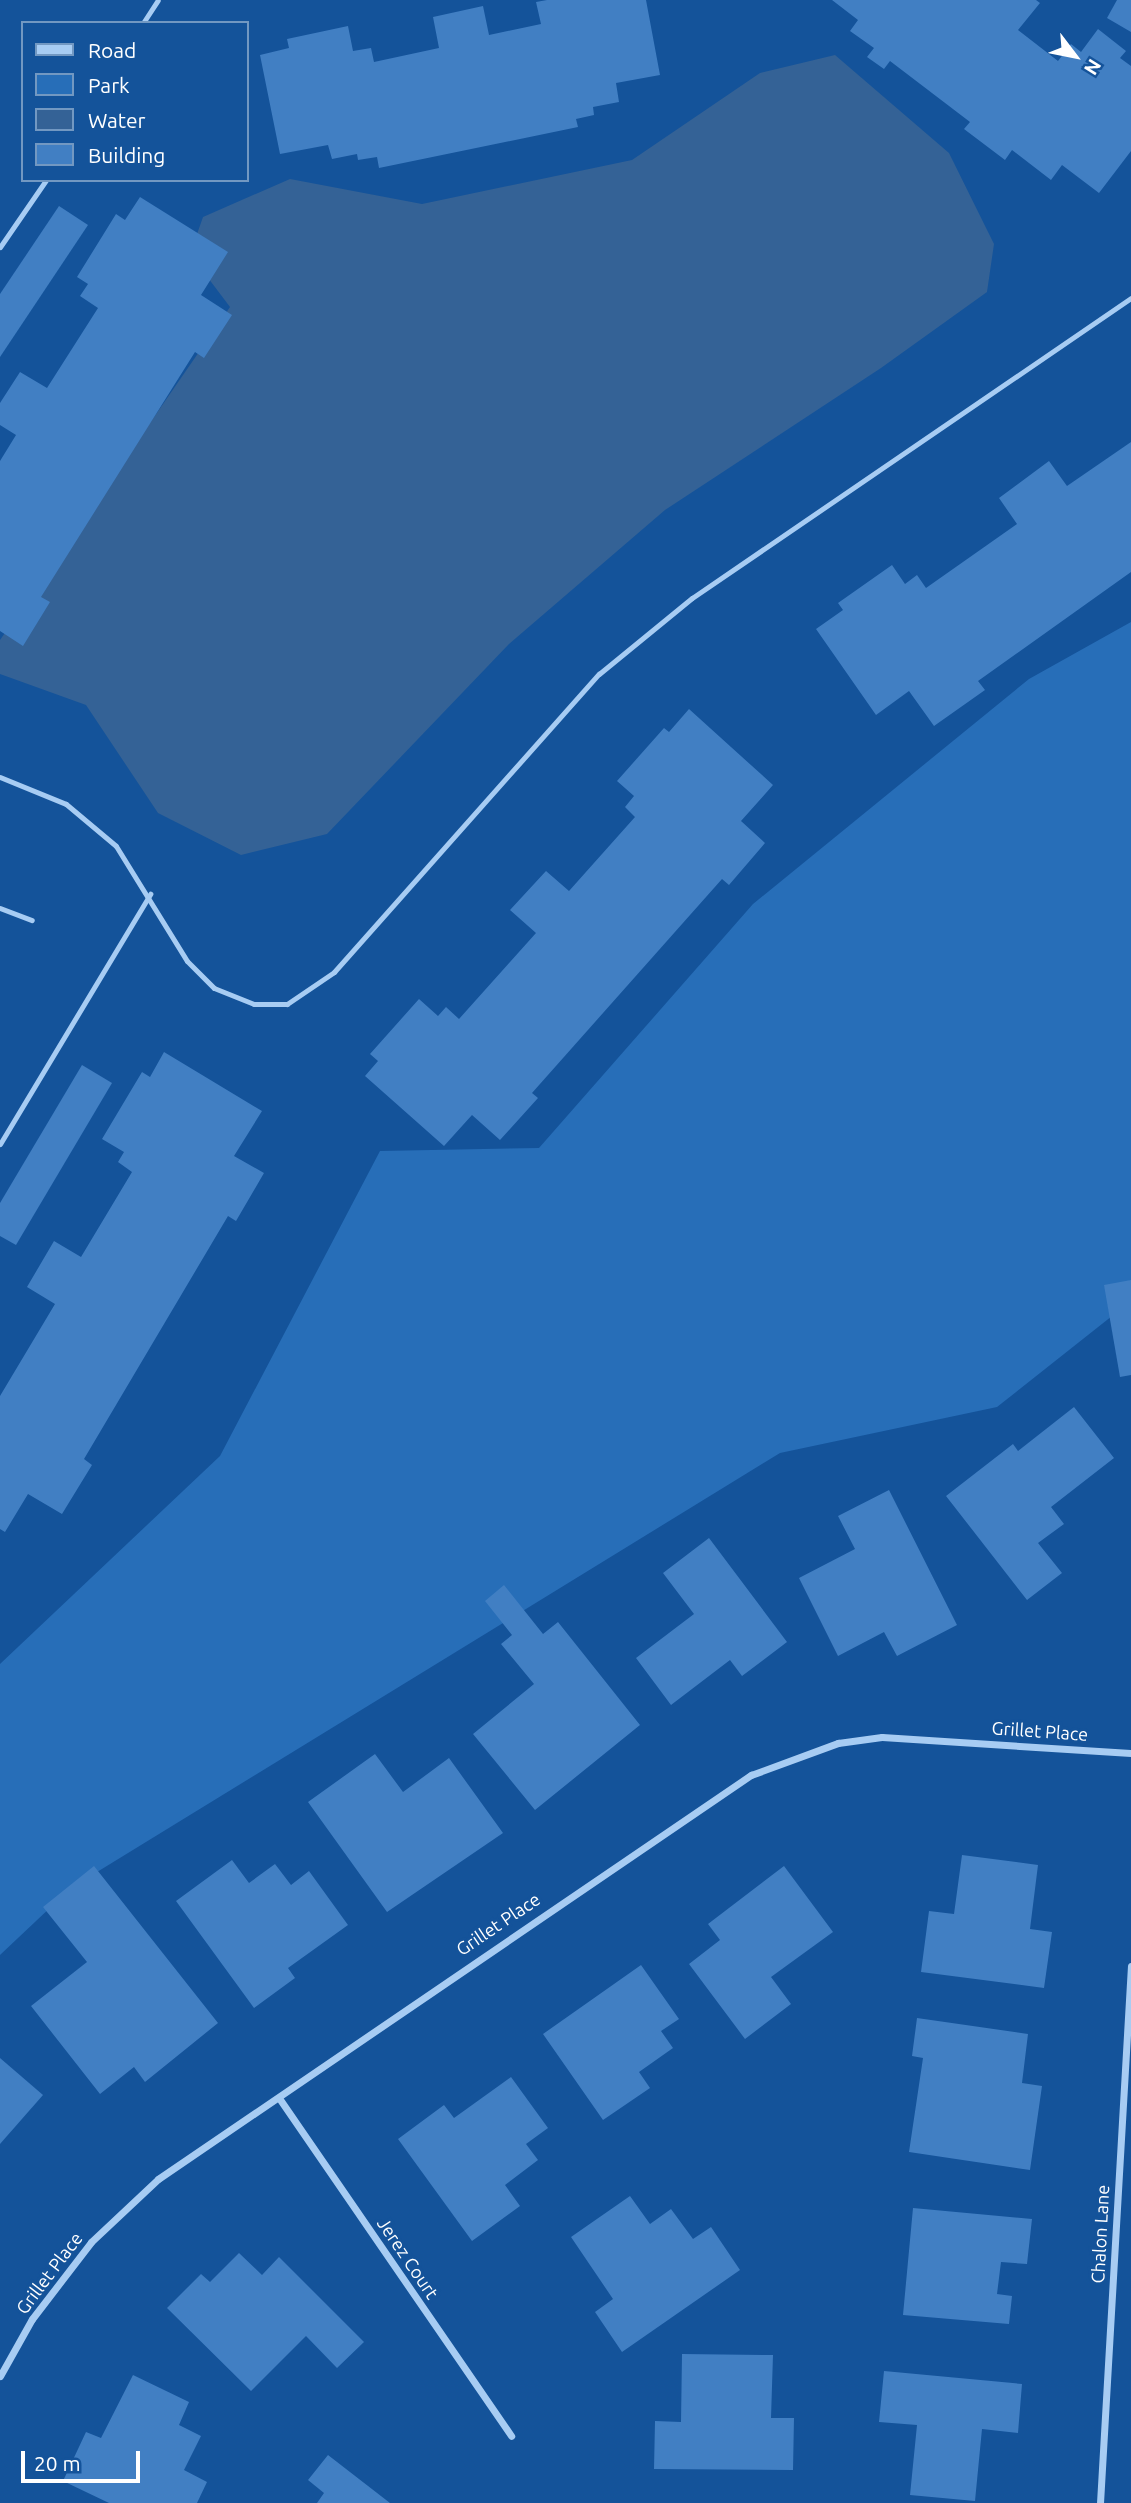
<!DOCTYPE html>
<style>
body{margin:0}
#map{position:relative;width:1131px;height:2503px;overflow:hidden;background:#14539a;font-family:Ubuntu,sans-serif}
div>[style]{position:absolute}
.green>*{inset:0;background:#276eb8}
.water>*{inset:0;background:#346296}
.building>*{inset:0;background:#417fc3}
.lane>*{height:5px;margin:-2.5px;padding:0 2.5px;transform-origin:2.5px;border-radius:2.5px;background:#a7ccf3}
.street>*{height:7px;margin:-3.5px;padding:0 3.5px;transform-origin:3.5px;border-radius:3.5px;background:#a7ccf3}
span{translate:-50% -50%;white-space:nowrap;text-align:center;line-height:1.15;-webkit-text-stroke:6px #14539a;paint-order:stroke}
.street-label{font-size:18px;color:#fff}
.legend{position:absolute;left:21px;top:21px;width:228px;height:161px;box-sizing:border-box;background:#14539a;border:2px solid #7298c2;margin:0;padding:9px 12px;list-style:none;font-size:21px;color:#fff}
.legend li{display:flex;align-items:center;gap:14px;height:35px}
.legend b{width:35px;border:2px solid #7298c2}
.north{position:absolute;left:1040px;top:21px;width:70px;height:70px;-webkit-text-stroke:5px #14539a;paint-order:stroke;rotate:122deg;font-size:19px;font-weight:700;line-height:28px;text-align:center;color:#fff}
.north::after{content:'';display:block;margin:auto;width:24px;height:32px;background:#fff;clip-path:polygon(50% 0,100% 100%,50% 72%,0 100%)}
.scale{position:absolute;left:21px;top:2451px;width:119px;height:32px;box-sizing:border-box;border:4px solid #fff;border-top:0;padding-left:9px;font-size:21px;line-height:24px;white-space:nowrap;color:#fff;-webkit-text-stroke:5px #14539a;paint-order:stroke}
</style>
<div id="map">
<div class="green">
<div style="clip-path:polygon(1131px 622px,1131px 1301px,997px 1407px,780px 1453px,71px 1888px,0 1955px,0 1664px,220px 1456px,380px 1151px,539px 1148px,753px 904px,1029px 679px)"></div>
</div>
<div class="water">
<div style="clip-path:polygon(835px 55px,949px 153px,994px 244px,987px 292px,881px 368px,665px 510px,509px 644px,327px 834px,241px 855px,158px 813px,86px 705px,0 674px,0 640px,230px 307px,190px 254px,203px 217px,290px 179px,422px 204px,632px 160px,760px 73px)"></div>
</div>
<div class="building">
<div style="clip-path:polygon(547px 0,646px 0,660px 75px,616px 83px,619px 102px,593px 107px,594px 115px,576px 119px,578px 127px,379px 168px,377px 157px,358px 160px,357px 154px,332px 159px,328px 145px,280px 154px,260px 55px,289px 48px,287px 39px,348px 26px,353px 51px,371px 48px,374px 62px,439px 48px,433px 17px,483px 6px,489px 35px,541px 24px,536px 2px)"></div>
<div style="clip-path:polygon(832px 0,1036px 0,1040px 3px,1018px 30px,1058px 61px,1071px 44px,1081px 52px,1098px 29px,1126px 51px,1120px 58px,1131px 66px,1131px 151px,1099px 193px,1062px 165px,1051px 180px,1012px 150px,1005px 160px,964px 129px,970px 122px,890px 61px,884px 69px,867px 57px,874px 48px,850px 31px,858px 20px)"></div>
<div style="clip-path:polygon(1117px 0,1131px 0,1131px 32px,1107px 18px)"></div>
<div style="clip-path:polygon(140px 197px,228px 252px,201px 295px,232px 315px,204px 358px,195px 352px,41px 597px,50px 602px,23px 646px,0 631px,0 461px,16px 435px,0 425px,0 403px,20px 372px,47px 388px,98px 308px,80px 296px,88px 284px,77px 277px,116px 214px,125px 220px)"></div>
<div style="clip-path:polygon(59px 206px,88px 225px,0 357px,0 294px)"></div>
<div style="clip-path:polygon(1131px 442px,1131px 572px,978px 681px,985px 690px,934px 726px,909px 691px,876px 715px,816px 629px,843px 610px,838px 603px,892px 565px,905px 584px,917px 575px,926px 588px,1017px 524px,999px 498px,1049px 461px,1067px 486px)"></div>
<div style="clip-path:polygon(689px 709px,773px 785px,741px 821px,765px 843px,729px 885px,722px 879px,532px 1093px,538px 1098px,500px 1140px,472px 1115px,444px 1146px,365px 1076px,378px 1061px,370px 1054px,419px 999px,438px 1016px,446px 1007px,459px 1019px,536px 933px,510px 910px,546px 871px,569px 891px,635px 817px,625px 807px,634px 796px,617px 781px,664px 728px,669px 732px)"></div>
<div style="clip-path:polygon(164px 1052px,262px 1111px,234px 1156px,264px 1173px,236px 1221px,228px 1216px,84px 1459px,92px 1465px,62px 1514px,28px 1494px,5px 1532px,0 1529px,0 1396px,55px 1304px,27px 1287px,54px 1241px,81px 1257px,132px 1172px,118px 1162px,124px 1152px,102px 1139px,142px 1072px,150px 1077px)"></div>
<div style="clip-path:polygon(82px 1065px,112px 1083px,16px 1245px,0 1236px,0 1203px)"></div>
<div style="clip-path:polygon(1131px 1280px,1131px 1375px,1120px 1377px,1104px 1285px)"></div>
<div style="clip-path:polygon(1074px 1407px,1114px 1458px,1051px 1507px,1064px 1524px,1038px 1543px,1062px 1573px,1027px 1600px,946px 1496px,1013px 1444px,1018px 1451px)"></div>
<div style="clip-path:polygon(889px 1490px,957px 1625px,897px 1656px,884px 1632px,838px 1656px,799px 1578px,855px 1549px,838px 1516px)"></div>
<div style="clip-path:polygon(709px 1538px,787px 1642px,742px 1676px,730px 1660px,671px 1705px,636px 1658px,694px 1614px,663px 1573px)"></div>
<div style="clip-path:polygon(504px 1585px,543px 1634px,558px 1622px,640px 1725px,535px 1810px,473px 1734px,534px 1684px,501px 1644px,512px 1635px,485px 1601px)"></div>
<div style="clip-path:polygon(375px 1754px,403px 1792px,449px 1758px,503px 1833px,387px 1912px,308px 1802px)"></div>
<div style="clip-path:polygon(962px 1855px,1038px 1865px,1030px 1929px,1052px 1932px,1044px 1988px,921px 1972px,929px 1911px,954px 1914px)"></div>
<div style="clip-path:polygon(232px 1860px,249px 1883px,275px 1864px,291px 1885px,309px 1871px,348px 1925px,288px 1968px,295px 1978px,254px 2008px,176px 1901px)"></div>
<div style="clip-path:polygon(94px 1866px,218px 2023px,145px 2082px,134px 2067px,100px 2094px,31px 2006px,87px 1962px,43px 1907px)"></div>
<div style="clip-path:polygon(784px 1866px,833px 1932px,771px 1977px,791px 2004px,745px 2039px,689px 1964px,720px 1940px,708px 1924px)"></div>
<div style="clip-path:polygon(641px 1965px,679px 2019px,661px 2031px,673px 2048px,639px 2072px,650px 2088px,603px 2120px,543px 2034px)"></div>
<div style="clip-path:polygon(917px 2018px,1028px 2034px,1022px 2083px,1042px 2086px,1030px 2170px,909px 2152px,923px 2058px,912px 2056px)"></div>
<div style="clip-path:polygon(0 2058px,43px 2095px,0 2144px)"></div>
<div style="clip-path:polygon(511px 2077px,548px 2128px,526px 2144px,538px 2160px,505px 2185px,520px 2206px,472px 2241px,398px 2139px,444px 2105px,454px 2118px)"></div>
<div style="clip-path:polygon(630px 2196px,650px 2224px,671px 2209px,693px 2239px,711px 2227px,740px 2270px,622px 2352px,595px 2312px,613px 2299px,571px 2237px)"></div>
<div style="clip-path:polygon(913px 2208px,1032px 2219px,1027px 2264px,1001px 2262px,997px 2294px,1012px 2296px,1009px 2324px,903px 2315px)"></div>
<div style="clip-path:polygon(239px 2253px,262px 2275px,279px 2257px,364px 2342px,337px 2368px,306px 2336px,251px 2391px,167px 2308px,201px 2274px,210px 2282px)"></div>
<div style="clip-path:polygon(682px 2354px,773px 2355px,771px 2418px,794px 2418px,793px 2470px,654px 2469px,655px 2421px,681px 2422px)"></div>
<div style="clip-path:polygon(884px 2371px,1022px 2384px,1018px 2433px,982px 2429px,975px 2501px,910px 2495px,917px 2425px,879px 2422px)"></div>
<div style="clip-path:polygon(133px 2375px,189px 2402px,179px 2425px,201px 2436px,184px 2470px,207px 2482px,197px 2503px,109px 2503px,63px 2481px,86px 2432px,101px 2438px)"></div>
<div style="clip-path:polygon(328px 2455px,390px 2503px,317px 2503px,324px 2493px,308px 2480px)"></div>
</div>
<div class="lane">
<div style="left:143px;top:23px;width:27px;rotate:-57deg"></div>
<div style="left:0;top:247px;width:81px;rotate:-55.5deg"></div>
<div style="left:0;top:777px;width:71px;rotate:22.2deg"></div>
<div style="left:66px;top:804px;width:65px;rotate:40deg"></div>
<div style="left:116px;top:846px;width:135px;rotate:58.3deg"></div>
<div style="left:187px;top:961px;width:38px;rotate:45deg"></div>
<div style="left:214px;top:988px;width:43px;rotate:21.8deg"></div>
<div style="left:254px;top:1004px;width:33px"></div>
<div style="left:287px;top:1004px;width:57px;rotate:-34.2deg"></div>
<div style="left:334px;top:972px;width:399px;rotate:-48.4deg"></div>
<div style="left:599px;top:674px;width:120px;rotate:-39.3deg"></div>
<div style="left:692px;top:598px;width:532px;rotate:-34.35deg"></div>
<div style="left:0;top:908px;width:34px;rotate:21deg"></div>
<div style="left:0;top:1144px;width:292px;rotate:-59deg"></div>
</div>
<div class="street">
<div style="left:279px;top:2098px;width:410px;rotate:55.5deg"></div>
<div style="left:0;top:2376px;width:65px;rotate:-60.7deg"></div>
<div style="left:32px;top:2319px;width:97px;rotate:-52.5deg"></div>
<div style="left:91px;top:2242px;width:92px;rotate:-43.2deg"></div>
<div style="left:158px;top:2179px;width:718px;rotate:-34.27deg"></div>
<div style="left:751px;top:1775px;width:93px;rotate:-20.2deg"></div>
<div style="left:838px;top:1743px;width:44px;rotate:-7.8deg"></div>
<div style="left:882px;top:1737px;width:250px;rotate:3.7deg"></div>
<div style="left:1100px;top:2503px;width:538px;rotate:-86.7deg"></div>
</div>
<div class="street-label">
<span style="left:1040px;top:1731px;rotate:4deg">Grillet Place</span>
<span style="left:498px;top:1924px;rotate:-34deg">Grillet Place</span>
<span style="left:1100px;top:2234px;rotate:-87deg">Chalon Lane</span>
<span style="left:408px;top:2258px;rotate:56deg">Jerez Court</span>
<span style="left:49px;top:2273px;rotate:-53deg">Grillet Place</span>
</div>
<ul class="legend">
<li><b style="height:9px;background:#a7ccf3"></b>Road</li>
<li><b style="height:19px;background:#276eb8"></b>Park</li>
<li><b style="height:19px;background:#346296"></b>Water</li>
<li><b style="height:19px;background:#417fc3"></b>Building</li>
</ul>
<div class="north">N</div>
<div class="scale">20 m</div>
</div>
